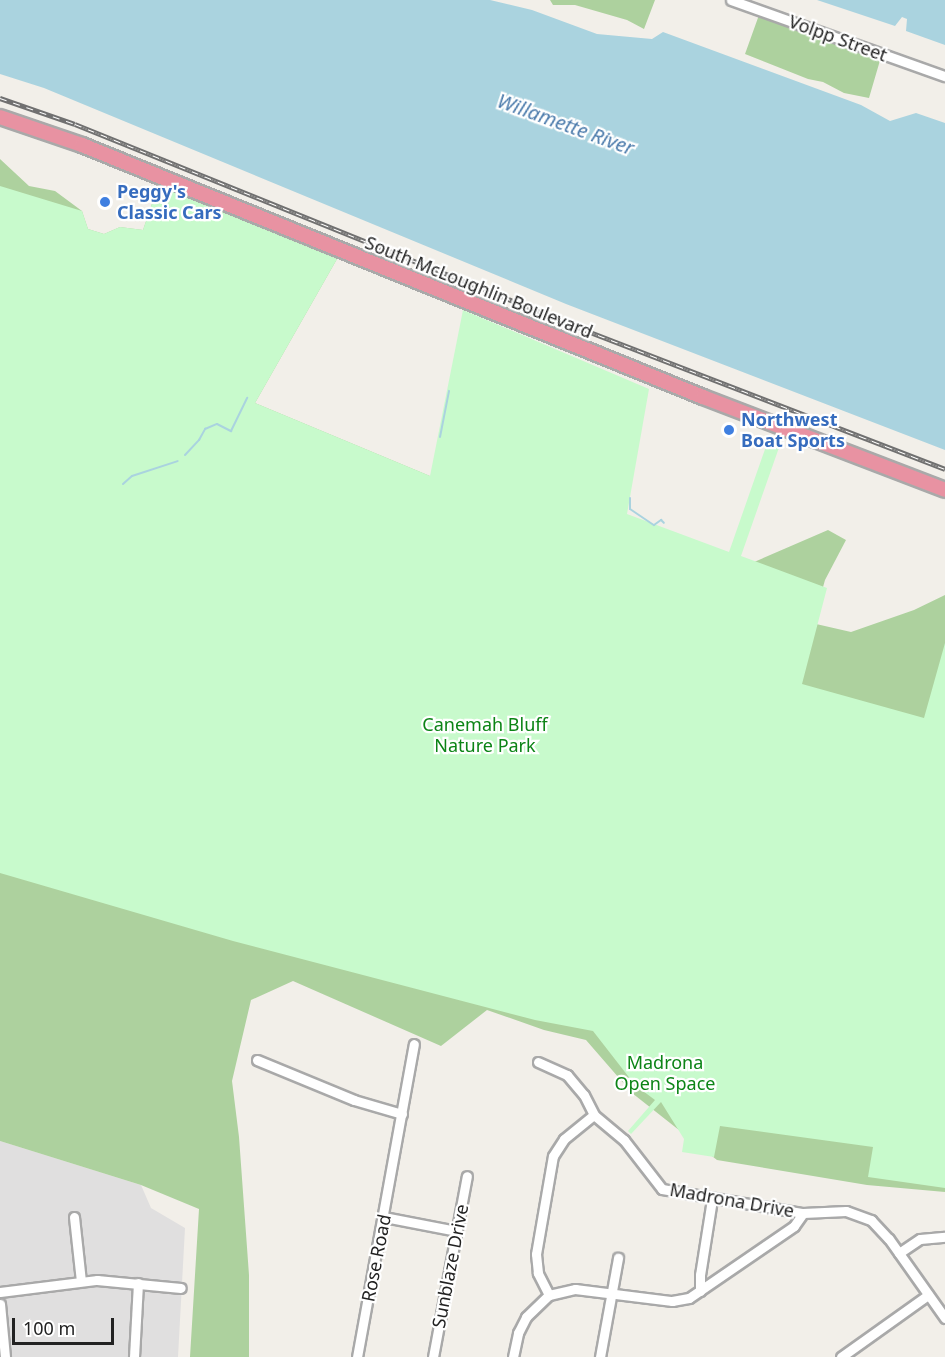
<!DOCTYPE html>
<style>
body{margin:0}
#map{position:relative;width:945px;height:1357px;overflow:hidden;background:#f2efe9;font-family:"Noto Sans",sans-serif}
div>[style]{position:absolute}
.residential>*{inset:0;background:#e0dfdf}
.forest>*{inset:0;background:#add19e}
.park>*{inset:0;background:#c8facc}
.water>*{inset:0;background:#aad3df}
.stream>*{height:2px;margin:-1px;padding:0 1px;transform-origin:1px;border-radius:1px;background:#aad3df}
.roads{filter:drop-shadow(2px 0 #a9a9a9) drop-shadow(-2px 0 #a9a9a9) drop-shadow(0 2px #a9a9a9) drop-shadow(0 -2px #a9a9a9)}
.minor>*{height:9px;margin:-4.5px;padding:0 4.5px;transform-origin:4.5px;border-radius:4.5px;background:#fff}
.highway>*{height:14px;margin:-7px;padding:0 7px;transform-origin:7px;border-radius:7px;background:#e892a2}
.rail>*{height:4.5px;margin-top:-2.25px;transform-origin:0;background:repeating-linear-gradient(90deg,#fff 0 7px,#707070 0 14px);box-sizing:border-box;border-block:2px solid #707070}
.dots>*{width:16px;height:16px;translate:-50% -50%;box-sizing:border-box;border:3px solid #fff;border-radius:50%}
span{translate:-50% -50%;white-space:nowrap;text-align:center;line-height:1.15;-webkit-text-stroke:4.5px #fff;paint-order:stroke}
.street-label{font-size:18px;color:#222}
.shop-label{font-size:18px;color:#366cbe;font-weight:700}
.left{translate:0 -50%;text-align:left}
.park-label{font-size:18px;color:#0c8416}
.water-label{font-size:20px;color:#4a7aab;font-style:italic}
.scale{position:absolute;left:12px;top:1318px;width:102px;height:27px;box-sizing:border-box;border:3px solid #222;border-top:0;padding-left:8px;font-size:18px;line-height:21px;white-space:nowrap;color:#222;-webkit-text-stroke:4px #fff;paint-order:stroke}
</style>
<div id="map">
<div class="residential">
<div style="clip-path:polygon(0 1141px,141px 1185px,151px 1208px,185px 1228px,178px 1357px,0 1357px)"></div>
</div>
<div class="forest">
<div style="clip-path:polygon(550px 0,655px 0,644px 29px,627px 20px,575px 5px,553px 5px)"></div>
<div style="clip-path:polygon(759px 15px,881px 57px,869px 98px,844px 93px,823px 82px,808px 79px,745px 54px)"></div>
<div style="clip-path:polygon(0 155px,0 159px,29px 186px,55px 191px,82px 211px,88px 229px,104px 234px,120px 227px,143px 230px,158px 186px,337px 259px,255px 403px,430px 476px,616px 520px,731px 572px,828px 530px,846px 540px,825px 580px,818px 605px,803px 621px,851px 632px,914px 610px,945px 595px,945px 1192px,867px 1185px,717px 1160px,632px 1093px,586px 1040px,544px 1030px,487px 1010px,441px 1046px,293px 981px,251px 1000px,232px 1081px,239px 1137px,249px 1275px,249px 1357px,190px 1357px,199px 1209px,141px 1185px,0 1141px)"></div>
</div>
<div class="park">
<div style="clip-path:polygon(0 186px,82px 211px,88px 229px,104px 234px,120px 227px,143px 230px,158px 186px,337px 259px,255px 403px,430px 476px,463px 310px,649px 389px,627px 514px,729px 552px,770px 435px,782px 439px,741px 556px,827px 588px,802px 684px,924px 718px,945px 643px,945px 1188px,868px 1177px,873px 1147px,720px 1126px,714px 1157px,682px 1152px,684px 1139px,661px 1102px,631px 1134px,628px 1131px,655px 1100px,635px 1085px,593px 1031px,535px 1020px,233px 941px,0 873px)"></div>
</div>
<div class="water">
<div style="clip-path:polygon(0 0,490px 0,532px 10px,597px 34px,652px 39px,663px 32px,861px 105px,890px 121px,916px 113px,945px 123px,945px 450px,566px 304px,44px 88px,0 74px)"></div>
<div style="clip-path:polygon(817px 0,945px 0,945px 45px,906px 31px,907px 19px,902px 17px,895px 26px)"></div>
</div>
<div class="stream">
<div style="left:440px;top:437px;width:47px;rotate:-78.9deg"></div>
<div style="left:185px;top:455px;width:21px;rotate:-47deg"></div>
<div style="left:199px;top:440px;width:13px;rotate:-61deg"></div>
<div style="left:205px;top:429px;width:13px;rotate:-23deg"></div>
<div style="left:217px;top:424px;width:16px;rotate:27deg"></div>
<div style="left:231px;top:431px;width:37px;rotate:-64deg"></div>
<div style="left:123px;top:484px;width:12px;rotate:-42deg"></div>
<div style="left:132px;top:476px;width:48px;rotate:-18.1deg"></div>
<div style="left:630px;top:498px;width:11px;rotate:90deg"></div>
<div style="left:630px;top:509px;width:29px;rotate:34deg"></div>
<div style="left:654px;top:525px;width:9px;rotate:-36deg"></div>
<div style="left:661px;top:520px;width:4px;rotate:45deg"></div>
</div>
<div class="roads">
<div class="minor">
<div style="left:731px;top:0;width:227px;rotate:19.6deg"></div>
<div style="left:257px;top:1060px;width:105px;rotate:22.4deg"></div>
<div style="left:354px;top:1100px;width:50px;rotate:16.3deg"></div>
<div style="left:538px;top:1062px;width:32px;rotate:24deg"></div>
<div style="left:567px;top:1075px;width:26px;rotate:50deg"></div>
<div style="left:584px;top:1095px;width:22px;rotate:63deg"></div>
<div style="left:594px;top:1115px;width:39px;rotate:40deg"></div>
<div style="left:624px;top:1140px;width:62px;rotate:52.2deg"></div>
<div style="left:662px;top:1189px;width:143px;rotate:9.7deg"></div>
<div style="left:803px;top:1213px;width:43px;rotate:-2.7deg"></div>
<div style="left:846px;top:1211px;width:27px;rotate:20deg"></div>
<div style="left:871px;top:1220px;width:26px;rotate:47deg"></div>
<div style="left:889px;top:1239px;width:97px;rotate:54.7deg"></div>
<div style="left:74px;top:1217px;width:64px;rotate:83.8deg"></div>
<div style="left:384px;top:1217px;width:74px;rotate:10.9deg"></div>
<div style="left:899px;top:1253px;width:25px;rotate:-34deg"></div>
<div style="left:920px;top:1239px;width:25px;rotate:-5deg"></div>
<div style="left:700px;top:1291px;width:16px;rotate:-90deg"></div>
<div style="left:700px;top:1275px;width:77px;rotate:-81deg"></div>
<div style="left:0;top:1292px;width:98px;rotate:-7.1deg"></div>
<div style="left:97px;top:1280px;width:84px;rotate:5.4deg"></div>
<div style="left:549px;top:1295px;width:25px;rotate:-117deg"></div>
<div style="left:538px;top:1273px;width:19px;rotate:-96deg"></div>
<div style="left:536px;top:1254px;width:99px;rotate:-80.2deg"></div>
<div style="left:553px;top:1156px;width:20px;rotate:-57deg"></div>
<div style="left:564px;top:1139px;width:38px;rotate:-39deg"></div>
<div style="left:0;top:1304px;width:53px;rotate:84.6deg"></div>
<div style="left:134px;top:1357px;width:74px;rotate:-86.9deg"></div>
<div style="left:357px;top:1357px;width:318px;rotate:-79.7deg"></div>
<div style="left:433px;top:1357px;width:184px;rotate:-79.4deg"></div>
<div style="left:513px;top:1357px;width:25px;rotate:-78deg"></div>
<div style="left:518px;top:1333px;width:18px;rotate:-63deg"></div>
<div style="left:526px;top:1317px;width:32px;rotate:-44deg"></div>
<div style="left:549px;top:1295px;width:27px;rotate:-13deg"></div>
<div style="left:575px;top:1289px;width:98px;rotate:7.1deg"></div>
<div style="left:672px;top:1301px;width:17px;rotate:-10deg"></div>
<div style="left:689px;top:1298px;width:127px;rotate:-34.4deg"></div>
<div style="left:794px;top:1226px;width:16px;rotate:-55deg"></div>
<div style="left:600px;top:1357px;width:101px;rotate:-79.7deg"></div>
<div style="left:841px;top:1357px;width:107px;rotate:-35.5deg"></div>
</div>
<div class="highway">
<div style="left:0;top:117px;width:87px;rotate:18.9deg"></div>
<div style="left:82px;top:145px;width:670px;rotate:22.09deg"></div>
<div style="left:703px;top:397px;width:259px;rotate:21deg"></div>
</div>
</div>
<div class="rail">
<div style="left:0;top:98px;width:79px;rotate:19.1deg"></div>
<div style="left:75px;top:124px;width:550px;rotate:21.99deg"></div>
<div style="left:585px;top:330px;width:386px;rotate:21.1deg"></div>
</div>
<div class="dots">
<div style="left:105px;top:202px;background:#3f7fe0"></div>
<div style="left:729px;top:430px;background:#3f7fe0"></div>
</div>
<div class="street-label">
<span style="left:838px;top:38px;rotate:20deg">Volpp Street</span>
<span style="left:479px;top:287px;rotate:22deg">South McLoughlin Boulevard</span>
<span style="left:732px;top:1200px;rotate:10deg">Madrona Drive</span>
<span style="left:376px;top:1258px;rotate:-79deg">Rose Road</span>
<span style="left:450px;top:1266px;rotate:-79deg">Sunblaze Drive</span>
</div>
<div class="shop-label">
<span class="left" style="left:117px;top:202px">Peggy's<br>Classic Cars</span>
<span class="left" style="left:741px;top:430px">Northwest<br>Boat Sports</span>
</div>
<div class="park-label">
<span style="left:485px;top:735px">Canemah Bluff<br>Nature Park</span>
<span style="left:665px;top:1073px">Madrona<br>Open Space</span>
</div>
<div class="water-label">
<span style="left:566px;top:124px;rotate:20deg">Willamette River</span>
</div>
<div class="scale">100 m</div>
</div>
